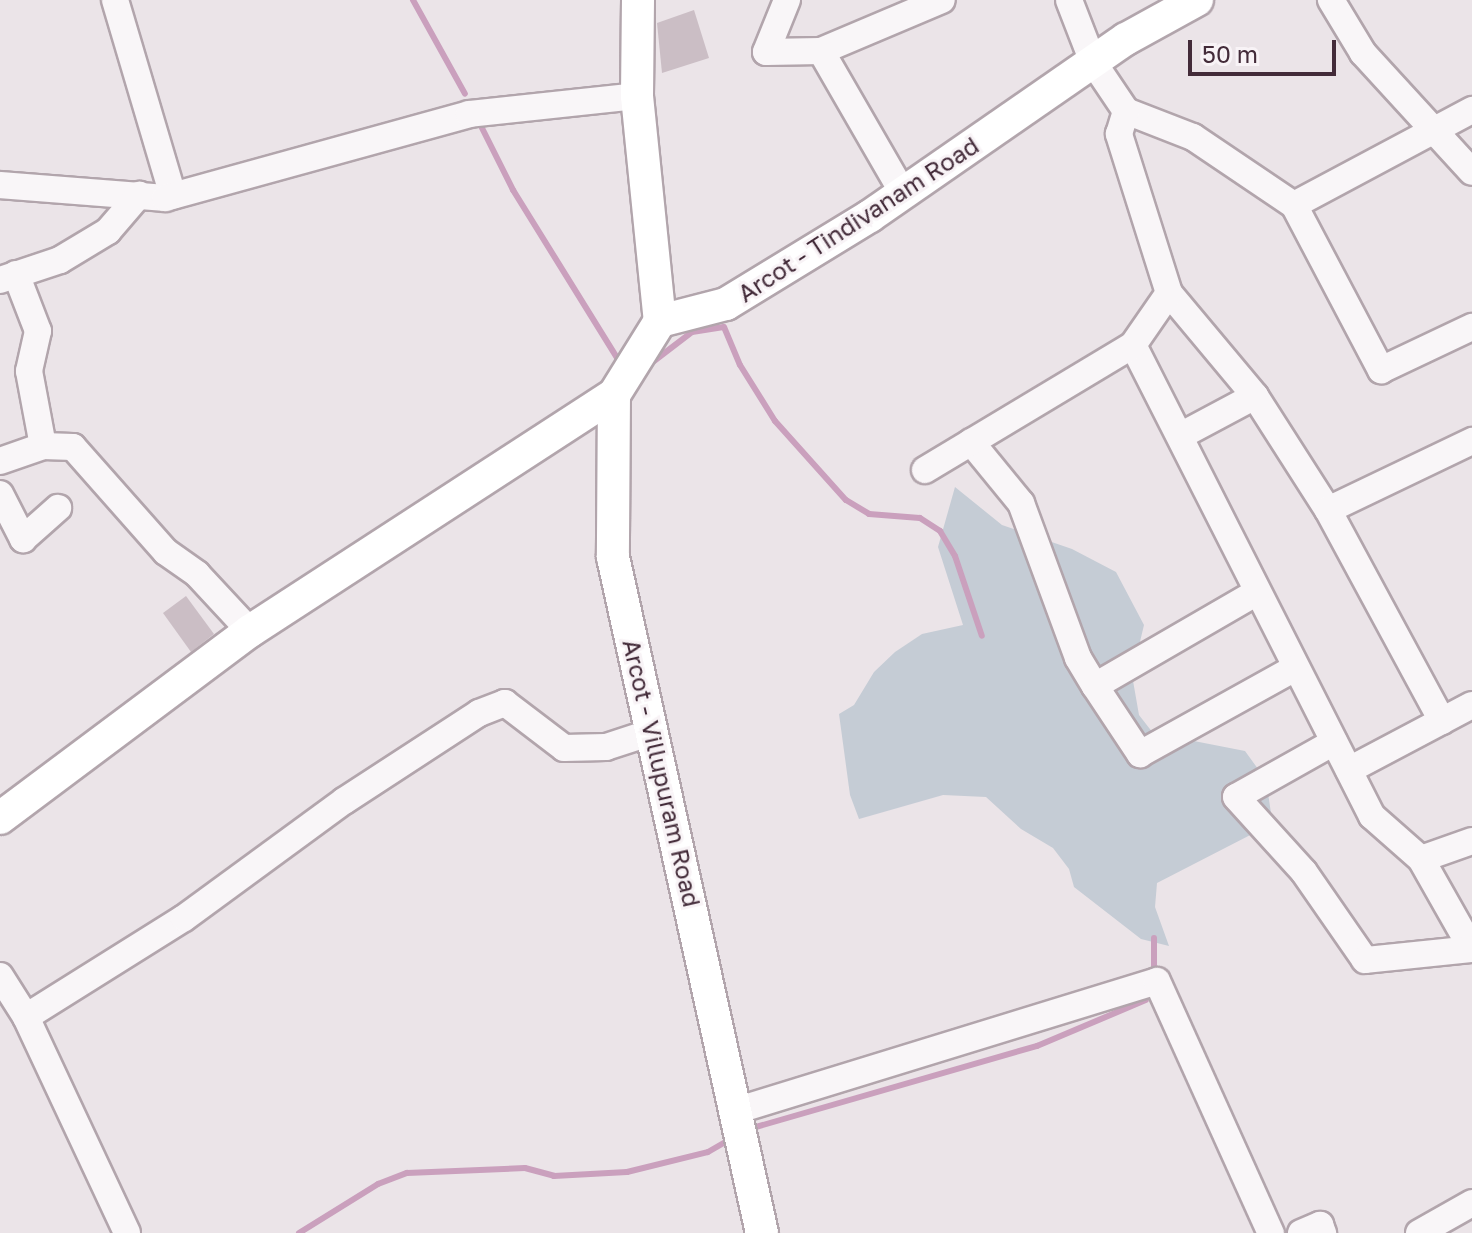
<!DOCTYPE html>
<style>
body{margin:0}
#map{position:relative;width:1472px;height:1233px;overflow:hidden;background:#ebe4e8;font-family:"Golos Text",sans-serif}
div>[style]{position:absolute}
.green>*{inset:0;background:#c5ccd5}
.stream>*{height:6px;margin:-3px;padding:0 3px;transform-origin:3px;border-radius:3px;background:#caa0bd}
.building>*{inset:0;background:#cbbec5}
.roads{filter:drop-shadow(2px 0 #b2a5ac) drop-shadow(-2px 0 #b2a5ac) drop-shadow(0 2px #b2a5ac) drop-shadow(0 -2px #b2a5ac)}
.minor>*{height:26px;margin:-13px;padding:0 13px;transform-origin:13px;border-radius:13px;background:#f9f6f8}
.major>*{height:32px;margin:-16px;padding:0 16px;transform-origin:16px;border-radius:16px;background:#fff}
span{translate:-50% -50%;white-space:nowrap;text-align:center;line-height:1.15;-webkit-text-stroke:6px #f8f3f6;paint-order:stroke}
.street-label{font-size:24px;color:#432b39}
.scale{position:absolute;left:1188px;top:40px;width:148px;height:36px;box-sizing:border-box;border:4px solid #432b39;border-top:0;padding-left:10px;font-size:24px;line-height:28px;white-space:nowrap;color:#432b39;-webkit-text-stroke:6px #f8f3f6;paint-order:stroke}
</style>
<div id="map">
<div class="green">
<div style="clip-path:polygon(955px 487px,1002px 525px,1072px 549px,1116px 572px,1144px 625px,1132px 675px,1139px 715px,1153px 733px,1245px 751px,1266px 780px,1271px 813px,1260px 830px,1157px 883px,1155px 907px,1169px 946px,1141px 939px,1074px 887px,1069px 869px,1053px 848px,1021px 829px,986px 797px,943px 795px,859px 819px,850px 795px,839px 714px,854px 705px,874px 672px,895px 652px,922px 634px,963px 625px,938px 547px)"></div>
</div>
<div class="stream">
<div style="left:413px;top:0;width:107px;rotate:61deg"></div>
<div style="left:481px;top:126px;width:72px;rotate:63.4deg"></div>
<div style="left:513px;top:190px;width:201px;rotate:58.2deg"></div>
<div style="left:654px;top:361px;width:48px;rotate:-37.3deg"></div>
<div style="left:692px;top:332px;width:32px;rotate:-9deg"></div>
<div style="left:724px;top:327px;width:41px;rotate:67.2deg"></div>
<div style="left:740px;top:365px;width:66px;rotate:58deg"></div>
<div style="left:775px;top:421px;width:106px;rotate:48.1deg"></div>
<div style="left:846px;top:500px;width:27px;rotate:31deg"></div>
<div style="left:869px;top:514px;width:51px;rotate:4.5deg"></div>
<div style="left:920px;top:518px;width:24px;rotate:33deg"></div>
<div style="left:940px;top:531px;width:29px;rotate:59deg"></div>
<div style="left:955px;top:556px;width:84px;rotate:71.4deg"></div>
<div style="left:1154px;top:966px;width:28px;rotate:-90deg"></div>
<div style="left:749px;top:1129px;width:300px;rotate:-16.1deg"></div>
<div style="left:1037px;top:1046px;width:118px;rotate:-22.9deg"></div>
<div style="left:299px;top:1233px;width:93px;rotate:-31.8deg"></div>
<div style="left:378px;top:1184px;width:31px;rotate:-21deg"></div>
<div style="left:407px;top:1173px;width:118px;rotate:-2.4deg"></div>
<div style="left:525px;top:1168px;width:30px;rotate:15deg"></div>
<div style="left:554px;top:1176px;width:73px;rotate:-3.1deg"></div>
<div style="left:627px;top:1172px;width:83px;rotate:-13.9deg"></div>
<div style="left:708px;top:1152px;width:28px;rotate:-30deg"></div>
</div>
<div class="building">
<div style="clip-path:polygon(694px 10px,709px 58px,662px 73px,657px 23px)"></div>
<div style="clip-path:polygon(186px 596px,214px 634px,191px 652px,163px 613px)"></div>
</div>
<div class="roads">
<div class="minor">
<div style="left:115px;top:0;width:204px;rotate:73.5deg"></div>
<div style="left:787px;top:0;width:56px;rotate:112deg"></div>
<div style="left:766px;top:52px;width:55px;rotate:-1deg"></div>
<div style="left:821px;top:51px;width:131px;rotate:-22.9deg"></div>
<div style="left:1331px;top:0;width:62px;rotate:58.9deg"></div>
<div style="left:1363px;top:53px;width:161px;rotate:47.5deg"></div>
<div style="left:821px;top:51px;width:164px;rotate:60deg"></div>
<div style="left:1126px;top:111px;width:72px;rotate:21.2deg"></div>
<div style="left:1193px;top:137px;width:122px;rotate:34deg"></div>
<div style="left:1294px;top:205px;width:202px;rotate:-28.1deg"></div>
<div style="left:0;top:185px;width:166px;rotate:4.5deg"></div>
<div style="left:165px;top:198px;width:315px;rotate:-15.4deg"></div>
<div style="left:469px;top:114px;width:169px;rotate:-6.1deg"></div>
<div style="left:1294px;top:205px;width:187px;rotate:62.2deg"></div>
<div style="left:1381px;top:370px;width:101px;rotate:-25.3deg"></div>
<div style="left:16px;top:274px;width:61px;rotate:68.9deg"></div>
<div style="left:38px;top:331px;width:41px;rotate:102.7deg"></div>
<div style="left:29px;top:371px;width:76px;rotate:79.4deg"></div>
<div style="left:0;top:280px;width:63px;rotate:-18.4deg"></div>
<div style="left:60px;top:260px;width:56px;rotate:-31.1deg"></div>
<div style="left:108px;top:231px;width:48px;rotate:-49.3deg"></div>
<div style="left:1169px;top:293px;width:134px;rotate:50.1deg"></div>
<div style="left:1133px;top:345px;width:528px;rotate:63.1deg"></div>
<div style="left:1372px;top:816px;width:65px;rotate:41.3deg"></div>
<div style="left:1421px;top:859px;width:103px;rotate:60.5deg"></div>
<div style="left:1180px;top:436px;width:85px;rotate:-28.1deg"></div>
<div style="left:1255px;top:396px;width:135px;rotate:57.4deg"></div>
<div style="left:1328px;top:510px;width:160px;rotate:-25.6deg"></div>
<div style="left:971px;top:442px;width:79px;rotate:50.7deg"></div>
<div style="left:1021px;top:503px;width:165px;rotate:69.8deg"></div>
<div style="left:1078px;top:658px;width:33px;rotate:59deg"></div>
<div style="left:1095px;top:686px;width:187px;rotate:-30.1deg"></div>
<div style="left:0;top:461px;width:46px;rotate:-19.2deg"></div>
<div style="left:43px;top:446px;width:30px;rotate:2deg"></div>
<div style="left:73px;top:447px;width:140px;rotate:48.5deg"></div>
<div style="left:166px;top:552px;width:38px;rotate:35deg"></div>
<div style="left:197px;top:574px;width:78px;rotate:47.1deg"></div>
<div style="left:925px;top:470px;width:243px;rotate:-31deg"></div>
<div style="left:1133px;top:345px;width:63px;rotate:-55.3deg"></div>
<div style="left:1169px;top:293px;width:167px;rotate:-107.5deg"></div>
<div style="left:1119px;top:134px;width:24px;rotate:-73deg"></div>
<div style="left:1126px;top:111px;width:59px;rotate:-124deg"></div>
<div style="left:1093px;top:62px;width:66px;rotate:-111.2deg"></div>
<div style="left:0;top:494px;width:51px;rotate:62.9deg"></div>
<div style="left:23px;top:539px;width:47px;rotate:-41.5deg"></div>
<div style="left:1328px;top:510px;width:240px;rotate:61.6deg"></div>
<div style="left:1095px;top:686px;width:82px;rotate:56.5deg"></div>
<div style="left:1140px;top:754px;width:177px;rotate:-29deg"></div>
<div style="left:1334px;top:742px;width:112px;rotate:150.7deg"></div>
<div style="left:1236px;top:797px;width:101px;rotate:47.8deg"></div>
<div style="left:1304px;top:872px;width:107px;rotate:55.3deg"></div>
<div style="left:1365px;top:960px;width:108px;rotate:-5.9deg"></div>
<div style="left:1349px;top:770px;width:139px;rotate:-27.9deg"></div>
<div style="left:1421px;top:859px;width:54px;rotate:-19.4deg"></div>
<div style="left:0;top:976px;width:49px;rotate:57.6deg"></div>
<div style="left:26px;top:1017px;width:238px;rotate:64.9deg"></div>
<div style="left:26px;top:1017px;width:186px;rotate:-32.1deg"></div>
<div style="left:184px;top:918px;width:198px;rotate:-36.2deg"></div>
<div style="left:344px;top:801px;width:161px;rotate:-33.1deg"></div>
<div style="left:479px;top:713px;width:28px;rotate:-21deg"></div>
<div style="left:505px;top:703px;width:74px;rotate:37.3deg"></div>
<div style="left:564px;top:748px;width:42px;rotate:-1.4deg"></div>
<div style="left:606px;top:747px;width:48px;rotate:-18.1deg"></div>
<div style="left:738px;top:1110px;width:438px;rotate:-17.1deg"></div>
<div style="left:1157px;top:981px;width:277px;rotate:65.7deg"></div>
<div style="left:1301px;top:1233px;width:21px;rotate:-23deg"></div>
<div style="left:1320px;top:1225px;width:9px;rotate:69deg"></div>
<div style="left:1419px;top:1233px;width:61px;rotate:-29.5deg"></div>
</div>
<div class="major">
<div style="left:638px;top:0;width:96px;rotate:90.6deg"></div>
<div style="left:637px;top:96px;width:226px;rotate:84.2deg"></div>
<div style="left:660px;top:321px;width:87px;rotate:121.9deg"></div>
<div style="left:614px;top:395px;width:162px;rotate:90.4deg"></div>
<div style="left:613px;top:557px;width:692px;rotate:77.57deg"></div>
<div style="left:660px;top:321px;width:68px;rotate:-14.4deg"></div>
<div style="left:726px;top:304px;width:169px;rotate:-31.4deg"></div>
<div style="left:870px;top:216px;width:311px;rotate:-34.7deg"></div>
<div style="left:1126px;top:39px;width:81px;rotate:-28.8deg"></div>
<div style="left:0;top:818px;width:312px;rotate:-36.8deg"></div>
<div style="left:250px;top:631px;width:434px;rotate:-33deg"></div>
</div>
</div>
<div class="street-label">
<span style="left:858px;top:219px;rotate:-33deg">Arcot - Tindivanam Road</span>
<span style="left:662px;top:773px;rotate:77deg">Arcot - Villupuram Road</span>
</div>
<div class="scale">50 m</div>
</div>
